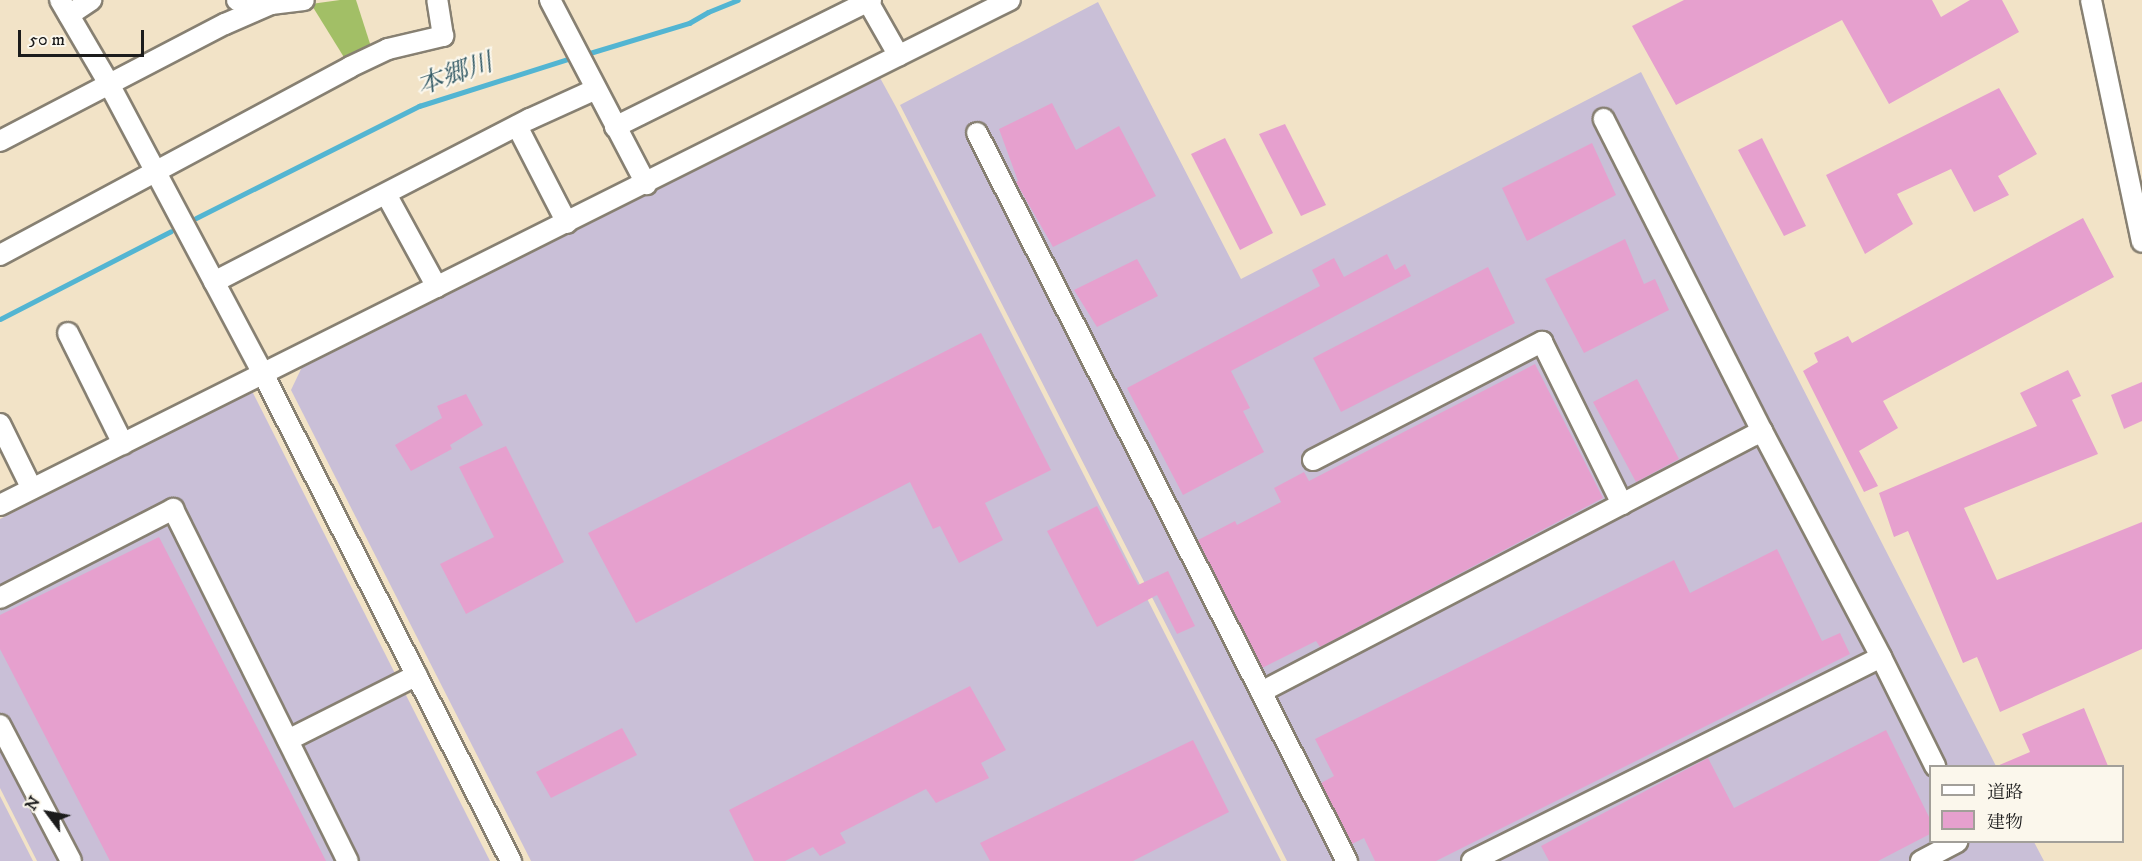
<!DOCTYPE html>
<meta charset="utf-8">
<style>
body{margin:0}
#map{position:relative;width:2142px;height:861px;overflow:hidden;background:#f2e3c7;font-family:"IM FELL DW Pica","Noto Serif JP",serif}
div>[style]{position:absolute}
.industrial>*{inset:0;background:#c9bfd7}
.green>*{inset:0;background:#a2bf66}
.stream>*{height:5px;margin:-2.5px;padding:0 2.5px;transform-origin:2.5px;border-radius:2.5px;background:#53b5d2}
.building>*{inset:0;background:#e6a0ce}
.roads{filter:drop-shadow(2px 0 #878072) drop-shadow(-2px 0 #878072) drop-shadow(0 2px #878072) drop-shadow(0 -2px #878072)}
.minor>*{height:20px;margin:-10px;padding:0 10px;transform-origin:10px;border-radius:10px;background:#fff}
span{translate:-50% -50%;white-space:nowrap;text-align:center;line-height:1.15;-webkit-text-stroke:4.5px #fbf7ec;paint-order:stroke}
.water-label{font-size:26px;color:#325965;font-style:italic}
.legend{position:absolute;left:1929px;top:765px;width:195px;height:78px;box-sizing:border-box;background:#fbf7ec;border:2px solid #a29f99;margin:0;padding:8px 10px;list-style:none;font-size:18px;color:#1c1c1c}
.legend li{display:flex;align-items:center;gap:12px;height:30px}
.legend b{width:30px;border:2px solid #a29f99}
.north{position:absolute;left:18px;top:783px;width:60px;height:60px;-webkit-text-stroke:4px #fbf7ec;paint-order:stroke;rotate:302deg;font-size:16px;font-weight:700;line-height:24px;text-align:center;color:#1c1c1c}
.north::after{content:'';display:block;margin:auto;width:21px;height:27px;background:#1c1c1c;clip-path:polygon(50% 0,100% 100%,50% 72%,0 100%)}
.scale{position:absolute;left:18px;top:30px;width:126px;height:27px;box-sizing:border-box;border:3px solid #1c1c1c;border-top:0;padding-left:8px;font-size:18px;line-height:21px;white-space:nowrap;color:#1c1c1c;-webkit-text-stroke:4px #fbf7ec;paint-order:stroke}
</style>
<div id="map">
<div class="industrial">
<div style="clip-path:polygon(1098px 2px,1241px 279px,1641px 72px,1996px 766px,1930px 766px,1930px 842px,2034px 842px,2044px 861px,1287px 861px,900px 105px)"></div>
<div style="clip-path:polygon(879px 76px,896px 107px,1281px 861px,531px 861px,291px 390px,302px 367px)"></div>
<div style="clip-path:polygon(252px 391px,490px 861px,37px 861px,0 788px,0 519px)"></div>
<div style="clip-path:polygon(0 796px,33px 861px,0 861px)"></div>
</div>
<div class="green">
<div style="clip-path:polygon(340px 0,356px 0,373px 53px,350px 67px,311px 4px)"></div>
</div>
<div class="stream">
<div style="left:583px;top:55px;width:111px;rotate:-16.8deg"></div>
<div style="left:689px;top:23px;width:22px;rotate:-30deg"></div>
<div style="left:708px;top:12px;width:32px;rotate:-22deg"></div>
<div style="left:196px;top:218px;width:250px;rotate:-26.7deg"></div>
<div style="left:419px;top:106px;width:163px;rotate:-17.5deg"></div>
<div style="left:0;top:319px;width:192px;rotate:-27.2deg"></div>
</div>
<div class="building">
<div style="clip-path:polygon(1684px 0,1932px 0,1941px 17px,1970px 0,2002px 0,2019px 32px,1889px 104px,1842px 20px,1676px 105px,1632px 26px)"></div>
<div style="clip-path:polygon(1999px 88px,2037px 154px,1998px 176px,2009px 195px,1974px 212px,1951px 169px,1897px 194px,1913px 224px,1865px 254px,1826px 175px)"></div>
<div style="clip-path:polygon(1052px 103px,1076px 150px,1119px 126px,1156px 196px,1053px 247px,1016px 182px,1018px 181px,999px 129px)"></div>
<div style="clip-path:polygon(1285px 124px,1326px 205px,1301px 216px,1259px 134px)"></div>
<div style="clip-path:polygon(1225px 138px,1273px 233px,1240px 250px,1191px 154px)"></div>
<div style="clip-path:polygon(1762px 138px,1806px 226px,1784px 236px,1738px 150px)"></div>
<div style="clip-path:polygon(1592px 143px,1616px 195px,1527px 241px,1502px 188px)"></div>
<div style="clip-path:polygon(2083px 218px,2114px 277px,1883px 401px,1898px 428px,1859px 451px,1878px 486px,1864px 492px,1803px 371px,1818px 362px,1814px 353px,1848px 336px,1852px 343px)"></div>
<div style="clip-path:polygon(1625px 239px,1644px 284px,1655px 279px,1669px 310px,1584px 353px,1545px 279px)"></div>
<div style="clip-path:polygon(1387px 254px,1395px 270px,1405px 264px,1411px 276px,1231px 371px,1250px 408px,1243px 411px,1264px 452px,1183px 495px,1127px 388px,1320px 286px,1312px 270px,1334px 258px,1344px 277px)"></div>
<div style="clip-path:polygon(1137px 259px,1158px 296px,1097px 327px,1074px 290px)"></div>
<div style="clip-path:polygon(1488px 267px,1515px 323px,1341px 412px,1313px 358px)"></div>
<div style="clip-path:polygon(981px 333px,1051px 470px,985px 503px,1003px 540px,959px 563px,940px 526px,933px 529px,910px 482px,636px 623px,588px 533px)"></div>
<div style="clip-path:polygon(1535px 364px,1603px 498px,1320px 647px,1316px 641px,1262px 668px,1198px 540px,1235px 521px,1237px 525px,1281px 502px,1274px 488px,1304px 472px,1309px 481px)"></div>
<div style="clip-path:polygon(2068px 370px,2081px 396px,2072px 400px,2098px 454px,1964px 508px,1997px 580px,2142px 522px,2142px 649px,2000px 712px,1977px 657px,1963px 663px,1908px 531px,1894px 537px,1879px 493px,2037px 426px,2020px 393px)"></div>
<div style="clip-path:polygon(1637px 379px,1679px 459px,1636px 482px,1593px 402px)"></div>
<div style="clip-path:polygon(2142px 382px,2142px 421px,2124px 429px,2111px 395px)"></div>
<div style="clip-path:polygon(466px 394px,483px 425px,450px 445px,452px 449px,411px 471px,395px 445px,442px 418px,437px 406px)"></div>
<div style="clip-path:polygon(506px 446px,564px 562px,466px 614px,440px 564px,494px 537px,459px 467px)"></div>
<div style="clip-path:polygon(1097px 506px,1138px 585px,1168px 571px,1195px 626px,1177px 634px,1157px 595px,1097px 627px,1047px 531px)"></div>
<div style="clip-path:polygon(159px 537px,326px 861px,110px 861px,0 649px,0 615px)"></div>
<div style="clip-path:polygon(1777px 549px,1822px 641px,1840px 633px,1850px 654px,1436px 861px,1375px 861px,1364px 838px,1352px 844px,1321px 783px,1334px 776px,1315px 739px,1674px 560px,1690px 593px)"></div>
<div style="clip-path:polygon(970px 686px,1006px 750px,981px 763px,989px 778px,936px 803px,926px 789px,840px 833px,846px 843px,820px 856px,813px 847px,785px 861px,754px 861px,729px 810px)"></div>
<div style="clip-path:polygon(2084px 708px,2108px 766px,1997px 766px,2030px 752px,2022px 734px)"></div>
<div style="clip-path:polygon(622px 728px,637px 755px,551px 798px,536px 772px)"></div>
<div style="clip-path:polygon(1886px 730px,1930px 819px,1930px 834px,1878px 861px,1549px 861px,1541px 846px,1708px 758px,1734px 808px)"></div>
<div style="clip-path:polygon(1193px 740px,1229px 812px,1133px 861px,990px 861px,980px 843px)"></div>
</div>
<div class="roads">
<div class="minor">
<div style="left:60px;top:0;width:97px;rotate:59.7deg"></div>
<div style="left:109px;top:84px;width:328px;rotate:62deg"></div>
<div style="left:263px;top:374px;width:547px;rotate:63.01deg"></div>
<div style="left:237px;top:0;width:34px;rotate:7deg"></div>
<div style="left:550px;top:0;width:208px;rotate:62.4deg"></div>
<div style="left:867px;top:0;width:64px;rotate:60.3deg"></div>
<div style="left:2091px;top:0;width:247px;rotate:78.1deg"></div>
<div style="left:69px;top:15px;width:27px;rotate:-34deg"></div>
<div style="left:517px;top:126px;width:109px;rotate:62.7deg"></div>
<div style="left:615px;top:127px;width:286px;rotate:-26.4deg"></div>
<div style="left:977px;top:133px;width:817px;rotate:63.06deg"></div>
<div style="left:0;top:141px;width:254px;rotate:-27.5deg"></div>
<div style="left:225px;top:24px;width:50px;rotate:-23.5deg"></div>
<div style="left:271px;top:4px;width:33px;rotate:-7deg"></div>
<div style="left:386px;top:194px;width:106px;rotate:61.3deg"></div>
<div style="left:0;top:255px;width:397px;rotate:-28.2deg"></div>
<div style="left:350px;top:67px;width:42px;rotate:-25.3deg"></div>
<div style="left:388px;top:49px;width:57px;rotate:-13.3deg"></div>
<div style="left:443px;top:36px;width:36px;rotate:-99deg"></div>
<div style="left:214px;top:282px;width:356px;rotate:-27.3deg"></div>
<div style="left:530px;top:119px;width:72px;rotate:-24.4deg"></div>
<div style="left:68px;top:333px;width:124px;rotate:63.6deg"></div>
<div style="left:0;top:424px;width:72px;rotate:63.8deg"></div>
<div style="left:1762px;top:431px;width:255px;rotate:62.2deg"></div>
<div style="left:1313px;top:460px;width:258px;rotate:-27.3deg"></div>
<div style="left:1542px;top:342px;width:181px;rotate:63.7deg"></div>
<div style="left:0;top:505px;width:1129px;rotate:-26.57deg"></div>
<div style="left:0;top:598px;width:195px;rotate:-27.2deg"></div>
<div style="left:173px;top:509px;width:393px;rotate:63.6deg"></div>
<div style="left:1261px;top:692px;width:565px;rotate:-27.52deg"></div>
<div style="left:1762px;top:431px;width:350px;rotate:-116.9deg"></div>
<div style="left:0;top:725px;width:153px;rotate:62.4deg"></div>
<div style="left:288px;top:740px;width:144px;rotate:-26.7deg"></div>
<div style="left:1472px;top:861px;width:457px;rotate:-26.5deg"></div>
<div style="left:1881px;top:657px;width:122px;rotate:63.6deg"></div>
<div style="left:1921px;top:861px;width:41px;rotate:-27.8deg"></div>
</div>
</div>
<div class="water-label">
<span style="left:455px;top:75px;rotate:-19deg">本郷川</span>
</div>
<ul class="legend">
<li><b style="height:8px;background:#fff"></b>道路</li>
<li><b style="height:16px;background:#e6a0ce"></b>建物</li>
</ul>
<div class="north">N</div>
<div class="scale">50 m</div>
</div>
